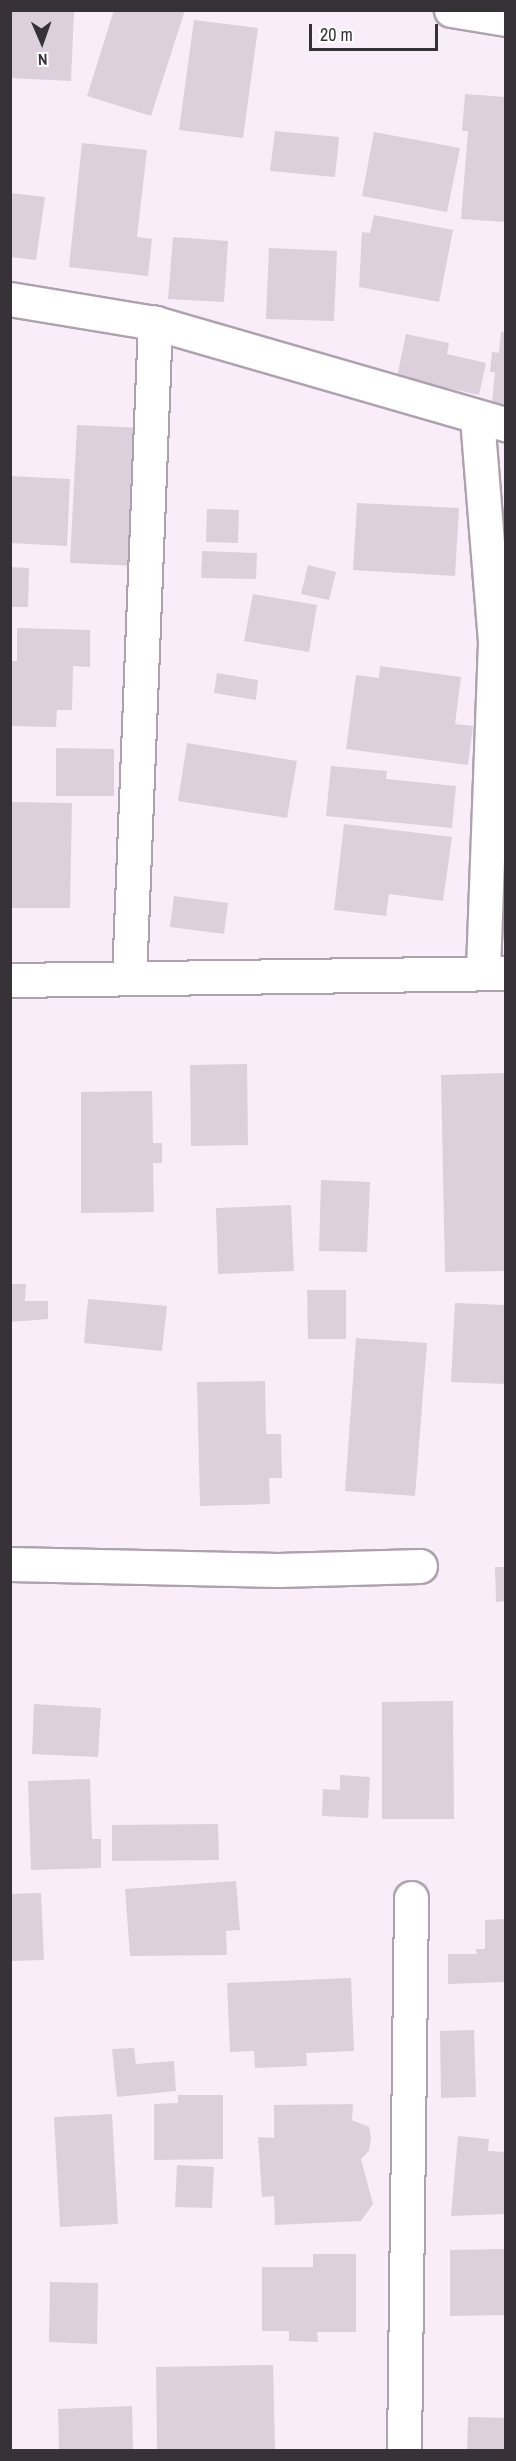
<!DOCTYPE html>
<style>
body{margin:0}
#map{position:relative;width:516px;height:2461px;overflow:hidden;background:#faedfa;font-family:"Archivo Narrow",sans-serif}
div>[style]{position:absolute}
.building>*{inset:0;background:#ddd0dd}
.roads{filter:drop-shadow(2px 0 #afa2af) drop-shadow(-2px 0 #afa2af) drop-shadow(0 2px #afa2af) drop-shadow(0 -2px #afa2af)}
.minor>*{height:33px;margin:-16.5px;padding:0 16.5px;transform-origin:16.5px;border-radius:16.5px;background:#fff}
span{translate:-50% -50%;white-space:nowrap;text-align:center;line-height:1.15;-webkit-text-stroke:4.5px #fff;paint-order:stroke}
.frame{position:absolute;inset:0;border:12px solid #373237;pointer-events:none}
.north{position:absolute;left:12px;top:12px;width:60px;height:60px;-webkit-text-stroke:4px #fff;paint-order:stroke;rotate:178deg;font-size:16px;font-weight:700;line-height:24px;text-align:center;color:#373237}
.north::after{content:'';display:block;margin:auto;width:21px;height:27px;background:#373237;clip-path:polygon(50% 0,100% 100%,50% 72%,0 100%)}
.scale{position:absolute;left:309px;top:24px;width:129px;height:27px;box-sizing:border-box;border:3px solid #373237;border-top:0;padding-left:8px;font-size:18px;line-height:21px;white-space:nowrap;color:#373237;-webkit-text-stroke:4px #fff;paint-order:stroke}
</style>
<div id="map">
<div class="building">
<div style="clip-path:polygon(10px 10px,74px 10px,71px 81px,10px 78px)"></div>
<div style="clip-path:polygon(114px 10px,185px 10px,151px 116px,87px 96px)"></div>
<div style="clip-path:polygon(194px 20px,258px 28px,243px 138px,179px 130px)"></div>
<div style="clip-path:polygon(465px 94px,506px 97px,506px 222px,461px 219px,468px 131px,462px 131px)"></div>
<div style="clip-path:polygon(275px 131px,339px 137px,335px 177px,270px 171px)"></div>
<div style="clip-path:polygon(374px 132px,460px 148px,447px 212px,362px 196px)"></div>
<div style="clip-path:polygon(82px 143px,147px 150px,137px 237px,152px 239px,148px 276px,69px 267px)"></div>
<div style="clip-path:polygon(10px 193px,45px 197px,36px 260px,10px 257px)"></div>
<div style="clip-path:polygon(374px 215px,453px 230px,439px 302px,359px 287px,362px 232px,370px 233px)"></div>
<div style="clip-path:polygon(173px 237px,228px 241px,224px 302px,168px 299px)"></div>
<div style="clip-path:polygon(269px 248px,337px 251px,334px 321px,266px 319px)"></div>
<div style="clip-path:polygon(501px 332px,506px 333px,506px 404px,492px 403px,495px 372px,490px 372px,492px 352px,499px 353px)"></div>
<div style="clip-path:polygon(406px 334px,449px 343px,447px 354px,486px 363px,479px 395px,397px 377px)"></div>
<div style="clip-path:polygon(77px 425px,145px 428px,138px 566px,70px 563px)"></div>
<div style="clip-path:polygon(10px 476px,70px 479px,67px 546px,10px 543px)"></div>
<div style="clip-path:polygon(357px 503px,459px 508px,455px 576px,353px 570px)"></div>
<div style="clip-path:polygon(207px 509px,239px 510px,238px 543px,206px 542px)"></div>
<div style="clip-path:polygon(202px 551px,257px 553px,256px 579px,201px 578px)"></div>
<div style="clip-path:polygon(308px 565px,336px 572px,329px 600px,301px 594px)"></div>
<div style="clip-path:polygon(10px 567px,29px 568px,28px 607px,10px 607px)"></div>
<div style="clip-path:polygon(253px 594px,317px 605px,309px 652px,244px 641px)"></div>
<div style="clip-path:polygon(17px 628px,90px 630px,90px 667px,73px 666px,72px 710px,57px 710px,56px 727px,10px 726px,10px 661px,17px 661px)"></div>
<div style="clip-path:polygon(380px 666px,461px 677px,455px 724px,473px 726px,468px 765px,346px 749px,356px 675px,379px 678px)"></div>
<div style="clip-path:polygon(217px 673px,258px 680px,256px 700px,214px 693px)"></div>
<div style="clip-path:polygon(187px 743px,297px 761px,287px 818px,178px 801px)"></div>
<div style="clip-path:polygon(56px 748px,114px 749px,114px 796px,56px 796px)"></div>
<div style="clip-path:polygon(331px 766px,387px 771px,386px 779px,456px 786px,452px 828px,326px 816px)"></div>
<div style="clip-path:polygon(10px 802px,72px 803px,70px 908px,10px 908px)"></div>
<div style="clip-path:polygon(344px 824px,452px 837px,443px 901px,389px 894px,386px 916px,334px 910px)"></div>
<div style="clip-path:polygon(174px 896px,228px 903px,224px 934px,170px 927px)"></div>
<div style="clip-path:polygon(247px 1064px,248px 1145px,191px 1146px,190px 1065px)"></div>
<div style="clip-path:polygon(505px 1073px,506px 1271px,445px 1272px,441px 1075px)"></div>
<div style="clip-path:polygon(152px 1091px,153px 1143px,162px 1143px,162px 1163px,153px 1163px,154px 1212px,81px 1213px,81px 1092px)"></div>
<div style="clip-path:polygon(321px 1180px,370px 1182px,367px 1252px,319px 1251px)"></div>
<div style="clip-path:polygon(291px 1205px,294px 1271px,218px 1274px,216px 1208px)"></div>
<div style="clip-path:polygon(10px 1284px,26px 1284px,25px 1301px,48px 1301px,48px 1319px,10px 1322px)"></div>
<div style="clip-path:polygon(307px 1290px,346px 1290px,346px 1339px,308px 1339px)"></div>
<div style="clip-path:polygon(88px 1299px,167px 1306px,162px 1351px,84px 1343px)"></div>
<div style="clip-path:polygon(455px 1303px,506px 1305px,506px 1384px,451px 1382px)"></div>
<div style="clip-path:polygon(356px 1338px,427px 1343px,415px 1496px,345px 1491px)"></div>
<div style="clip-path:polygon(265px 1381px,266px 1434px,281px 1434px,282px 1478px,269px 1478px,270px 1504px,200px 1506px,197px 1382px)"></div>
<div style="clip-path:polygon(495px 1567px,506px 1567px,506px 1601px,496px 1602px)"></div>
<div style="clip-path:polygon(453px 1701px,454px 1819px,382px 1819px,382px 1702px)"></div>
<div style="clip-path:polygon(34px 1704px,101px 1708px,98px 1757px,32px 1754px)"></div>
<div style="clip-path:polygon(340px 1775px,370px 1777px,368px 1818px,322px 1816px,323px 1789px,340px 1790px)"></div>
<div style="clip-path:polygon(90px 1779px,92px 1839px,101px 1839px,101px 1868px,31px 1870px,28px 1781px)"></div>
<div style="clip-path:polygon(218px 1824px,219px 1860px,112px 1861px,112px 1825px)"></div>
<div style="clip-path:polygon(236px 1881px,240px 1930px,226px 1931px,227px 1955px,130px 1956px,125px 1889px)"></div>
<div style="clip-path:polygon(41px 1893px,44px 1960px,10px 1961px,10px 1894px)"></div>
<div style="clip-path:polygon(506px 1919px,506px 1982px,448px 1984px,448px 1954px,477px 1954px,476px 1949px,485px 1949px,485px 1920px)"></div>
<div style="clip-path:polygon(351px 1978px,354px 2051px,306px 2053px,307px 2066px,255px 2068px,254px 2051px,230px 2052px,227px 1983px)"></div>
<div style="clip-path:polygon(474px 2030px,476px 2097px,441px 2098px,440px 2031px)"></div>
<div style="clip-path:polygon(134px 2048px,136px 2064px,174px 2061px,176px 2091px,117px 2097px,112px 2049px)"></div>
<div style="clip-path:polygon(178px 2095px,223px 2095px,223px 2159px,154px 2160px,154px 2104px,178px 2103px)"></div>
<div style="clip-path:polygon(353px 2104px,352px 2120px,369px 2127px,371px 2138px,369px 2151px,361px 2159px,373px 2204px,361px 2221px,275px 2225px,274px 2196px,262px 2197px,258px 2137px,274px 2138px,274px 2105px)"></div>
<div style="clip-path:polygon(112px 2114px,118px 2224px,60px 2227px,54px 2117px)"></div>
<div style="clip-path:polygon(458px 2136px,489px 2139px,488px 2151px,506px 2152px,506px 2214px,451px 2216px)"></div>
<div style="clip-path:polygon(177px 2165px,214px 2167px,212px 2208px,175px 2207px)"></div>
<div style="clip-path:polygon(506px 2249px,506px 2315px,450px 2316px,450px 2250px)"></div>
<div style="clip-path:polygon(313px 2254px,356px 2254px,356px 2332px,317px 2332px,318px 2342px,289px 2341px,289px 2331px,262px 2331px,262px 2267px,313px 2267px)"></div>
<div style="clip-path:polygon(50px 2282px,98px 2283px,97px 2344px,49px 2342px)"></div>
<div style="clip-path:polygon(273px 2365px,275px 2450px,157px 2450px,156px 2367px)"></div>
<div style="clip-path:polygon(132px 2406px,133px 2450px,59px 2450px,58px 2409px)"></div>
<div style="clip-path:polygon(468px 2417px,506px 2418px,506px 2450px,467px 2450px)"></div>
</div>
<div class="roads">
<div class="minor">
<div style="left:451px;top:10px;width:56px;rotate:9.3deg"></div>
<div style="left:10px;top:299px;width:147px;rotate:9.4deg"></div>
<div style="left:155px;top:323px;width:365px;rotate:16.1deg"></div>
<div style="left:477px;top:418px;width:225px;rotate:85.4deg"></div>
<div style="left:495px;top:642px;width:330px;rotate:92.1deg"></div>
<div style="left:129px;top:978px;width:656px;rotate:-87.73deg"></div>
<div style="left:10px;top:980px;width:494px;rotate:-0.8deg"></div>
<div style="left:10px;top:1564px;width:268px;rotate:1.3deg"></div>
<div style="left:278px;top:1570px;width:142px;rotate:-1.6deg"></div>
<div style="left:404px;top:2450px;width:552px;rotate:-89.27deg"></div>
</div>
</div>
<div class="frame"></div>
<div class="north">N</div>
<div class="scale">20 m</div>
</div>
